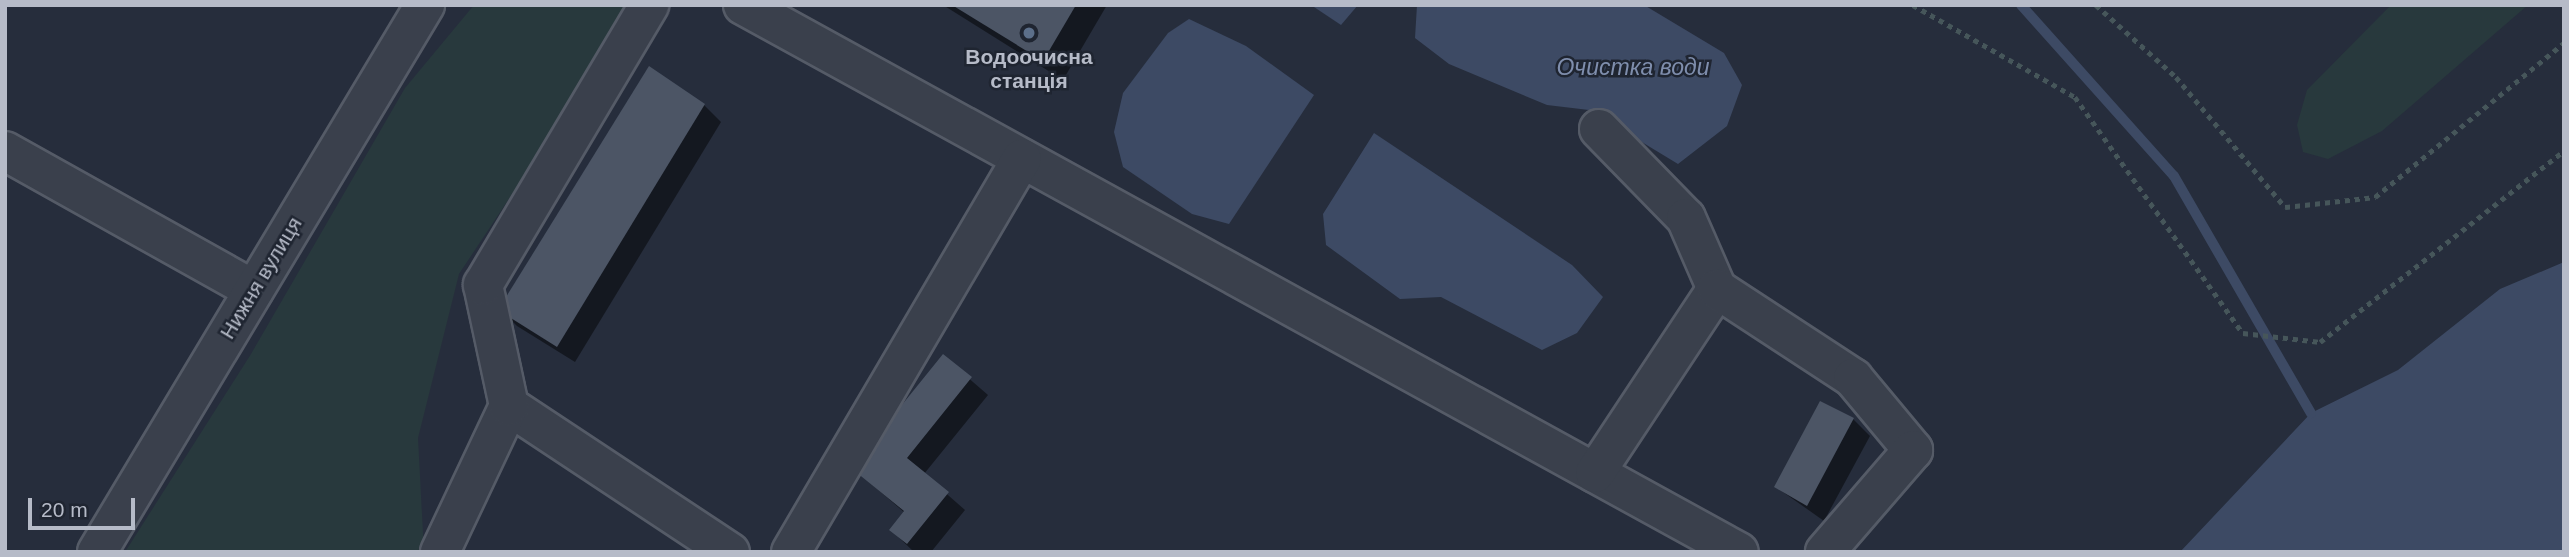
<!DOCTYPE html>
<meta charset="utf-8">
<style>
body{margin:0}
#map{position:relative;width:2569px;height:557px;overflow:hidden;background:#262d3c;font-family:Helvetica,sans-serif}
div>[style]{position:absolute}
.green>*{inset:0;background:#28393d}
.water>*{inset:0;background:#3d4a64}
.shadow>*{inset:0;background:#0007}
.stream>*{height:10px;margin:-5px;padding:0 5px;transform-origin:5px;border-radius:5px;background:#3d4a64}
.building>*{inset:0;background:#4c5565}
.path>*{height:4.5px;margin-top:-2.25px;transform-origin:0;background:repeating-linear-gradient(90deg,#46565a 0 5px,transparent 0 10px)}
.roads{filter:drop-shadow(2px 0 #555b67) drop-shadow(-2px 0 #555b67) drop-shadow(0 2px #555b67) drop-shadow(0 -2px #555b67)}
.minor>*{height:38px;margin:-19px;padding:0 19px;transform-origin:19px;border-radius:19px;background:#3a404c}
.dots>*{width:19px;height:19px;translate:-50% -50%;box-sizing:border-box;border:4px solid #1f2531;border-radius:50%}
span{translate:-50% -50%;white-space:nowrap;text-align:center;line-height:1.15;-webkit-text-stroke:5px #1f2531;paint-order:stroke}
.poi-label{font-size:21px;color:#b6bbc8;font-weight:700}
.street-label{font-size:21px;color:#b6bbc8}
.water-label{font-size:23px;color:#7f8ead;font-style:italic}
.frame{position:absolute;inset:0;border:7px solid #b6bbc8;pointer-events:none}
.scale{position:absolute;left:28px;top:498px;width:107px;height:32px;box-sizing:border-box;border:4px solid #b6bbc8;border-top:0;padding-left:9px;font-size:21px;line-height:24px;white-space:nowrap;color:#b6bbc8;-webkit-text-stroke:5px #1f2531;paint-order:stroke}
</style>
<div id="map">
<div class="green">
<div style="clip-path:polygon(474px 5px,630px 5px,600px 62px,459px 274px,418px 438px,424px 552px,125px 552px,251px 354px,405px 88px)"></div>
<div style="clip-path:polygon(2391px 5px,2528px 5px,2382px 131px,2328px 159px,2303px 152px,2297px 125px,2307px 90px)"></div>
</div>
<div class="water">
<div style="clip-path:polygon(1311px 5px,1358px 5px,1341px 25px)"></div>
<div style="clip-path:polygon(1417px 5px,1644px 5px,1724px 53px,1742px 85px,1727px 126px,1678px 164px,1589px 110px,1547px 105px,1449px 64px,1415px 38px)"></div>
<div style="clip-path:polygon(1189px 19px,1246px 46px,1314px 95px,1229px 224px,1192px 214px,1123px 167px,1114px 132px,1123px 93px,1168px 33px)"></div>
<div style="clip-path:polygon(1374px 133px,1572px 265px,1603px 297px,1577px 333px,1542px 350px,1441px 297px,1400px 299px,1326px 245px,1323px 214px)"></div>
<div style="clip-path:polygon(2564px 262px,2564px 552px,2180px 552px,2311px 413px,2398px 370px,2500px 289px)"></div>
</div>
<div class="shadow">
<div style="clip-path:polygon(943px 5px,1107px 5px,1063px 80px)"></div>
<div style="clip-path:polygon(704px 105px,721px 122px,575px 362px,517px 326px,500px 309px)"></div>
<div style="clip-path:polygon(943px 356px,988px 395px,924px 474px,965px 510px,931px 552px,914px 552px,891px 530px,905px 513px,853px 468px)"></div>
<div style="clip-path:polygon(1853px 419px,1870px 436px,1824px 521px,1776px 487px)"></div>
</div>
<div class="stream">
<div style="left:2021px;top:5px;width:229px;rotate:48.2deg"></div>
<div style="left:2174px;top:176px;width:274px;rotate:60deg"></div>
</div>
<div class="building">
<div style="clip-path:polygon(952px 5px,1076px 5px,1043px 61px)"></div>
<div style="clip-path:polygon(649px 66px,705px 104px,557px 347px,498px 310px)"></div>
<div style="clip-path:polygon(943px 354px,972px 377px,907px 458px,949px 492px,907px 544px,889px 530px,904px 511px,851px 468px)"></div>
<div style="clip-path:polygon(1820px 401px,1854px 418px,1807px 506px,1774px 487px)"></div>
</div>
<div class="path">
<div style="left:1913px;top:5px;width:186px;rotate:29.6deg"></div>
<div style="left:2075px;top:97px;width:290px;rotate:54.6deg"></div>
<div style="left:2243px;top:333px;width:78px;rotate:6.7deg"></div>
<div style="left:2320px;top:342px;width:310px;rotate:-38.1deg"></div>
<div style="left:2096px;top:5px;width:108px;rotate:42deg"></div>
<div style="left:2176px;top:77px;width:170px;rotate:50deg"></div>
<div style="left:2285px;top:207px;width:91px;rotate:-6.3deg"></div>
<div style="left:2375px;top:197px;width:244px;rotate:-39.2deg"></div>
</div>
<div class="roads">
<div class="minor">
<div style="left:743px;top:5px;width:1136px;rotate:28.78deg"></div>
<div style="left:1599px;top:129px;width:124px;rotate:45.7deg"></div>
<div style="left:1686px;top:218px;width:77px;rotate:66.4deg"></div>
<div style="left:5px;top:151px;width:285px;rotate:29.2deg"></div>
<div style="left:509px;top:406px;width:265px;rotate:33.5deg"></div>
<div style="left:1595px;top:473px;width:221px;rotate:-56.5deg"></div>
<div style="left:1717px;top:289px;width:163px;rotate:33.2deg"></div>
<div style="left:1853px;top:378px;width:94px;rotate:50.2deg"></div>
<div style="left:1913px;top:450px;width:135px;rotate:130.8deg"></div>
<div style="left:97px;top:552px;width:638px;rotate:-59.05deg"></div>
<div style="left:440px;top:552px;width:161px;rotate:-64.7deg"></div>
<div style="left:509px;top:406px;width:124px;rotate:-102.1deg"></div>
<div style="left:483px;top:285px;width:326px;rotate:-59.3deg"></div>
<div style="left:791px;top:552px;width:456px;rotate:-59.6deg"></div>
</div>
</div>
<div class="dots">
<div style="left:1029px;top:33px;background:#5c6f8a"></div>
</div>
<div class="poi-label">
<span style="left:1029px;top:69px">Водоочисна<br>станція</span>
</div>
<div class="street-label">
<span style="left:261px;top:278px;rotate:-59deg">Нижня вулиця</span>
</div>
<div class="water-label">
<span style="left:1633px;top:67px">Очистка води</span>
</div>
<div class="frame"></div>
<div class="scale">20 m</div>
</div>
